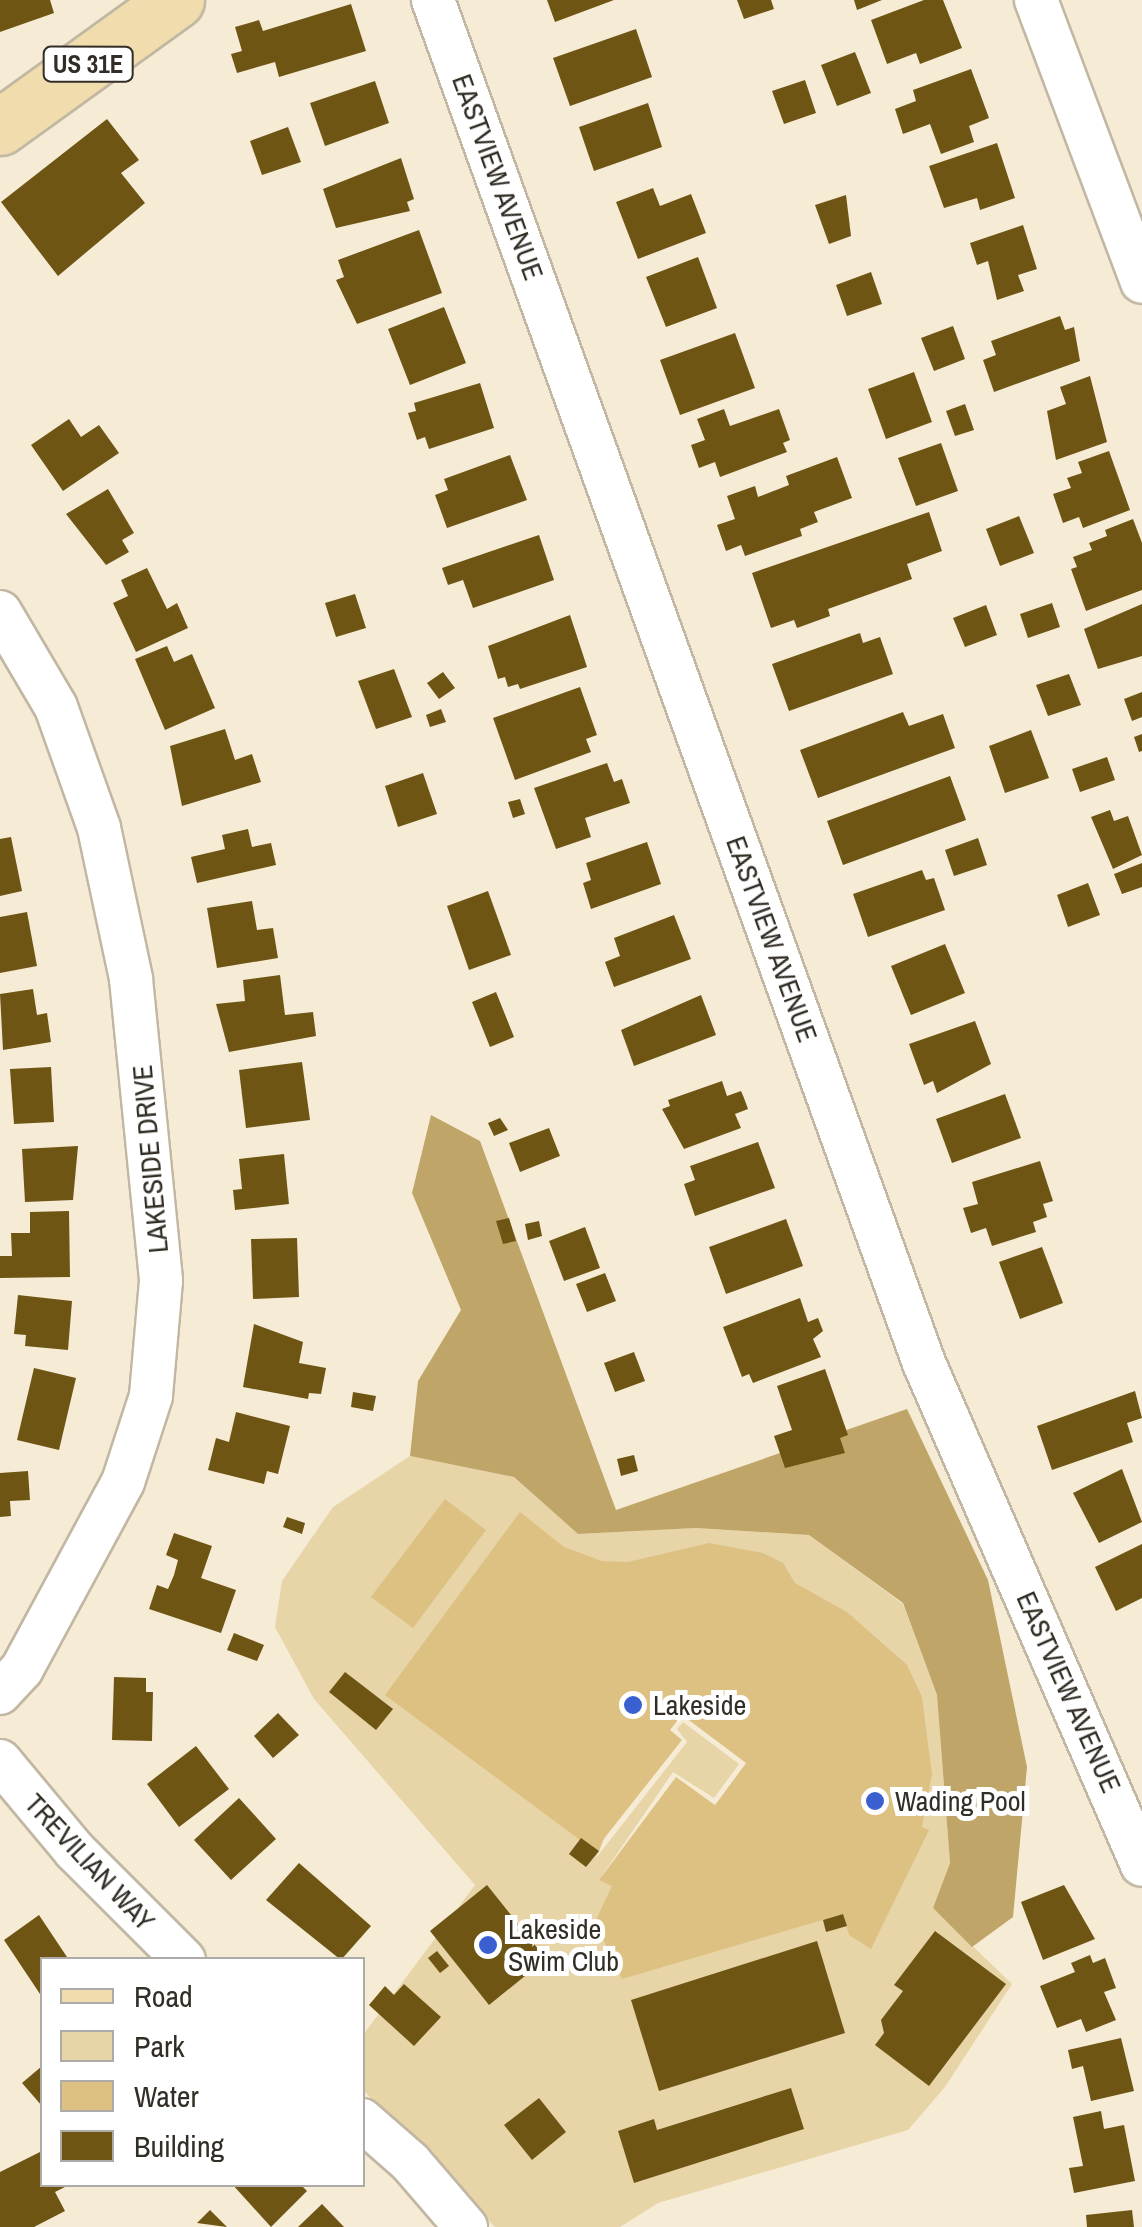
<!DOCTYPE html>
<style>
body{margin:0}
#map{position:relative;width:1142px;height:2227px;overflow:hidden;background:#f6ecd6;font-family:"Archivo Narrow",sans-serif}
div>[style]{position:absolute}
.green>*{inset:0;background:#e7d4a7}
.forest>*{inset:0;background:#c0a568}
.water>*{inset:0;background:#dcc183}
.pier>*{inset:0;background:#f6ecd6}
.building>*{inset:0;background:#6e5514}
.roads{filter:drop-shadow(2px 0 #c1b7a2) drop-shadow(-2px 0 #c1b7a2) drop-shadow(0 2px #c1b7a2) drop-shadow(0 -2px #c1b7a2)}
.street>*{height:42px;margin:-21px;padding:0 21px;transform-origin:21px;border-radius:21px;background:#fff}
.primary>*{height:55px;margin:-27.5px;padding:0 27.5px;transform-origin:27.5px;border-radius:27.5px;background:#f0dcac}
.dots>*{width:28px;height:28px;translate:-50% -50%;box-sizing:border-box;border:5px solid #fff;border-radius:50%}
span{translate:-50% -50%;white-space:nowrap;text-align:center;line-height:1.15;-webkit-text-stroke:10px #fff;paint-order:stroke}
.shield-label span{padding:2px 8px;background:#fff;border:2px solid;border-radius:8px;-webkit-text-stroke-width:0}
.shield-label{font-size:25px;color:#322e26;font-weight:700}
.street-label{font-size:28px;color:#322e26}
.poi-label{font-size:28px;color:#322e26}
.left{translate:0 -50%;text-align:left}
.legend{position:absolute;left:40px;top:1957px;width:325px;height:230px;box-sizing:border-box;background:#fff;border:2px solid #adaba8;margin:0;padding:12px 18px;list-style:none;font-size:30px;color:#322e26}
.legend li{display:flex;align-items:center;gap:20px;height:50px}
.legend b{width:50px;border:2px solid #adaba8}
</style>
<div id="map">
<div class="green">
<div style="clip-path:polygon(410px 1456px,514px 1477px,578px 1534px,696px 1528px,809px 1535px,903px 1604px,937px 1695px,950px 1863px,933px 1908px,1012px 1984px,945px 2087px,908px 2130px,658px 2203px,620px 2227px,495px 2227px,363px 2090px,363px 2035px,475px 1885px,314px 1699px,275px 1627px,282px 1581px,333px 1507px)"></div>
</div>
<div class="forest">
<div style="clip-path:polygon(431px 1115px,480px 1141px,616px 1510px,907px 1409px,988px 1580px,1027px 1767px,1013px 1917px,972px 1947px,933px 1908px,950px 1863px,937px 1695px,903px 1603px,809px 1535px,696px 1528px,578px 1534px,514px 1477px,410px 1456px,418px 1381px,461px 1310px,412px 1193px)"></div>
</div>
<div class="water">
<div style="clip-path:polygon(445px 1499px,486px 1530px,413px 1628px,371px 1597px)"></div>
<div style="clip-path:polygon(520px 1512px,564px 1547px,602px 1561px,628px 1562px,709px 1543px,763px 1553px,783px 1563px,795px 1583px,847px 1612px,907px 1665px,922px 1697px,927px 1736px,932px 1774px,922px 1827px,929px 1830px,871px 1949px,849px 1935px,843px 1914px,622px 1979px,595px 1922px,612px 1886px,599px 1880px,676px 1776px,715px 1805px,746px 1763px,681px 1715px,671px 1730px,683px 1739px,604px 1838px,599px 1854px,385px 1695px)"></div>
</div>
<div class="pier">
<div style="clip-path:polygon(682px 1715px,746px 1763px,715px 1805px,676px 1777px,599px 1880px,673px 1772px,714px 1798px,739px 1764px,683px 1722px,677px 1729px,687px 1742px,596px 1858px,604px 1839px,682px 1740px,670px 1730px)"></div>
</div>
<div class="building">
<div style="clip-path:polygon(0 0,50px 0,54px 13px,0 32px)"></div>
<div style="clip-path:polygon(547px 0,614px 0,555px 22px)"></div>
<div style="clip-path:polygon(737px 0,771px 0,774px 9px,744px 19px)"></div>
<div style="clip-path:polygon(854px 0,882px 0,857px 10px)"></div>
<div style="clip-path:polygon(924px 0,943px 0,962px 48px,920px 64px,916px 53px,887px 64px,871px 20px)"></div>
<div style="clip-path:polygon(351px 4px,366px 51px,279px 77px,275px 62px,237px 73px,231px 54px,242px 51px,235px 27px,259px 20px,263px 31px)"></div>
<div style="clip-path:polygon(636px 29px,652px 77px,570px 106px,553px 58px)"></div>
<div style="clip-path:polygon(855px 52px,871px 93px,837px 106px,821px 65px)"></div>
<div style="clip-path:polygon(971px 69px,989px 118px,969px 126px,974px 142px,941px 154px,930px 124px,903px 134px,895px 109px,916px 101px,913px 90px)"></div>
<div style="clip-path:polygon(805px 80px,816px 113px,784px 124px,772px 91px)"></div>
<div style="clip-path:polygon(375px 81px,389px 123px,325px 146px,310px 103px)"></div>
<div style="clip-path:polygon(648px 103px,662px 147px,594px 171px,579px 127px)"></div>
<div style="clip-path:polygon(107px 119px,139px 160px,121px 173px,145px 203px,58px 276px,1px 202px)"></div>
<div style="clip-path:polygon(288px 127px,301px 162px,262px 175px,250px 141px)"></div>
<div style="clip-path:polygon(997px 143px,1015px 198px,980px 210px,977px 198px,944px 208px,929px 166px)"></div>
<div style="clip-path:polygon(401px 158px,414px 199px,407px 202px,410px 211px,336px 228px,323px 189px)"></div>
<div style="clip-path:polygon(653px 188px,660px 206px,691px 194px,706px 233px,638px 259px,616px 202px)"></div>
<div style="clip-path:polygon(846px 195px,851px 236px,829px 244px,815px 205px)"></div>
<div style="clip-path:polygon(1023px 225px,1037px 269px,1018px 275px,1024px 291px,997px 300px,988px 261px,977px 265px,970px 243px)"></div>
<div style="clip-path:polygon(419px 230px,442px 293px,357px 324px,336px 280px,344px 277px,338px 260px)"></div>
<div style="clip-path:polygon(698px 257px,717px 308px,666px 327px,646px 277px)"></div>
<div style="clip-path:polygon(871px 272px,882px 304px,847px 316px,836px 285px)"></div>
<div style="clip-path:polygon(444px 307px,466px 363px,410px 385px,388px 329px)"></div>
<div style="clip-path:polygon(1060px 316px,1065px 330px,1074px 327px,1080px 361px,994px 392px,983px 360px,996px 355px,991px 341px)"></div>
<div style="clip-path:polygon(953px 326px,965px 359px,934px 371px,921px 338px)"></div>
<div style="clip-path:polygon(735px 333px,755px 388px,680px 415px,660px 360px)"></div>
<div style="clip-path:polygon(914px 372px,932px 422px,886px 439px,868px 389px)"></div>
<div style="clip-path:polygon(1090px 376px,1107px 442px,1056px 460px,1047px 411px,1066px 404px,1060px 387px)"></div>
<div style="clip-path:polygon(480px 383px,494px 428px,429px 449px,425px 437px,417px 440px,408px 413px,416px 411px,414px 403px)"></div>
<div style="clip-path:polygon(965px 404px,974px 430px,955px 436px,946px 411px)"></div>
<div style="clip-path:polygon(724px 409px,730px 426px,779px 409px,790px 440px,783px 443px,787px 452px,720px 477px,715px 462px,699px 468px,691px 445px,705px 440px,697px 419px)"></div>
<div style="clip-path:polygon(69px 419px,81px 437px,99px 425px,119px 453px,63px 491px,31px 445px)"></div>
<div style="clip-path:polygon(941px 443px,958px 491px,916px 506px,898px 458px)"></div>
<div style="clip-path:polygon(1109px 451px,1130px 510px,1083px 528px,1079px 517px,1063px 523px,1053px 494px,1071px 488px,1067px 478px,1082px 473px,1078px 462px)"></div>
<div style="clip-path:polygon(510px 455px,527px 500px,447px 528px,435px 495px,448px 490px,444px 479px)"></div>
<div style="clip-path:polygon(837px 457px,852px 498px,814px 512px,818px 522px,800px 529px,802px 536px,745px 556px,741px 545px,726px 551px,717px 525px,735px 519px,727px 496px,755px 486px,758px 497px,789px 485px,786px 476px)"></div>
<div style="clip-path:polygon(108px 489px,134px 533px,122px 540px,129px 552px,106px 565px,66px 514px)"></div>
<div style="clip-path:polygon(929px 512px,942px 551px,907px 564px,912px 579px,828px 609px,830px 616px,797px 628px,794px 620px,771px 628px,752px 573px)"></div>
<div style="clip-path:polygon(1019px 516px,1034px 553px,1000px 566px,986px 529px)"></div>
<div style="clip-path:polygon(1133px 519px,1142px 543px,1142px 590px,1086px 611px,1071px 569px,1077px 567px,1073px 557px,1092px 550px,1089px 543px,1107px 536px,1105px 530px)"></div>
<div style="clip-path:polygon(539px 535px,554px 580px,473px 608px,463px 580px,448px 585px,442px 568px)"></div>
<div style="clip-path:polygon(147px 568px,167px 609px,177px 603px,188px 628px,136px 652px,113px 603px,128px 596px,121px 580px)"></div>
<div style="clip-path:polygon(355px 594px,366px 628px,336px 637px,325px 603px)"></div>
<div style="clip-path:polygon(1052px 603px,1060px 627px,1028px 638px,1020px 614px)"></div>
<div style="clip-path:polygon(1142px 604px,1142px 656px,1098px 669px,1084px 629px)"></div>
<div style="clip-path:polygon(986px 605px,997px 635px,965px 647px,953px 618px)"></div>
<div style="clip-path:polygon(570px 615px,587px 667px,520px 689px,518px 684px,508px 687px,505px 677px,498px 679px,488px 646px)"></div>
<div style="clip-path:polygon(860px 633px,863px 643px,880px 637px,893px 674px,789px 711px,772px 664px)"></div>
<div style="clip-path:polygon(167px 646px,174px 662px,192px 654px,215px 708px,165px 730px,135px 659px)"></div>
<div style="clip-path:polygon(394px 669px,412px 717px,376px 729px,358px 681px)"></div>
<div style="clip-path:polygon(443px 672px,455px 688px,439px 699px,427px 683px)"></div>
<div style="clip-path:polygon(1069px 674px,1081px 705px,1048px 716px,1036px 685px)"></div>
<div style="clip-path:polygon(580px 687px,597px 735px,586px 739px,591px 752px,515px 780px,493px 718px)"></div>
<div style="clip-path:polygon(1142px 692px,1142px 717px,1132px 721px,1124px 699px)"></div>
<div style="clip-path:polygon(441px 709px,446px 722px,430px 727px,426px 715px)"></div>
<div style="clip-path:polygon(903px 712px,909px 726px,943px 714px,955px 748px,818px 798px,800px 750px)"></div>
<div style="clip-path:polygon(225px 729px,235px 760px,252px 754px,261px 782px,182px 806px,170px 746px)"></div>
<div style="clip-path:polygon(1031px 730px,1049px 778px,1005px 793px,989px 746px)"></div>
<div style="clip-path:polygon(1142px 734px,1142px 751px,1139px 752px,1134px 737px)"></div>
<div style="clip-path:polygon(1107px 757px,1115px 780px,1080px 792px,1072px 769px)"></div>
<div style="clip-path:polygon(607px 763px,614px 782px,622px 779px,630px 803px,585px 818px,591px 837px,556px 849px,534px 788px)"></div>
<div style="clip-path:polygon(423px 773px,437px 814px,398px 827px,385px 786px)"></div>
<div style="clip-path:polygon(950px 776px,966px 820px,843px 865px,827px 821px)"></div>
<div style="clip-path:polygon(520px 799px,525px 814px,513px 818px,508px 802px)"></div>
<div style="clip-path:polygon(1110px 810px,1114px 821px,1128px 816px,1142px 855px,1113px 869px,1091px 817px)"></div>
<div style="clip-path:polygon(248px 829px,252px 847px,271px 843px,276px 865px,197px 883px,191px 857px,225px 849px,222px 835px)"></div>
<div style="clip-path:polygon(11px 837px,22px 891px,0 896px,0 839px)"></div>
<div style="clip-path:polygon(978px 838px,987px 865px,954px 876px,945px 850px)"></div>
<div style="clip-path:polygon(647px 842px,661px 884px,591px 909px,583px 883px,591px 880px,586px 863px)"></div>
<div style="clip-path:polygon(1142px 863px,1142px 887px,1122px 894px,1114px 874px)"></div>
<div style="clip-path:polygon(922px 870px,926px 880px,934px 878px,945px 910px,868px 937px,853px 894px)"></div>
<div style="clip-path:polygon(1088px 883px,1100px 915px,1068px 927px,1057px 895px)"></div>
<div style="clip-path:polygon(488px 891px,511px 955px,469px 970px,447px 906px)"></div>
<div style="clip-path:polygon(252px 901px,257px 930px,273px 928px,278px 958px,217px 968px,207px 908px)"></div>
<div style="clip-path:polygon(27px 912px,37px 966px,0 973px,0 917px)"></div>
<div style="clip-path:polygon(674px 915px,691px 959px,614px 987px,605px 962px,620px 956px,614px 938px)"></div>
<div style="clip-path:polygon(945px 944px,965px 993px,911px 1015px,891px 966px)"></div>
<div style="clip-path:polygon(280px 975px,285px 1015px,313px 1012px,316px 1036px,229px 1052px,216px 1004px,245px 1001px,243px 980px)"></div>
<div style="clip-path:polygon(33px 989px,37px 1015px,47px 1013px,51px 1042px,3px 1050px,0 994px)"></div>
<div style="clip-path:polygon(496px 992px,514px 1037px,490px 1047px,472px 1002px)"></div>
<div style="clip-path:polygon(701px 995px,716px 1035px,634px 1066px,621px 1030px)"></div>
<div style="clip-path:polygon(975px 1021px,991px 1064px,937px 1093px,933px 1081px,924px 1085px,909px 1044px)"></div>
<div style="clip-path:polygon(302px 1062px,310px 1120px,246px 1128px,239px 1070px)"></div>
<div style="clip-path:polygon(51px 1067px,54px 1122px,14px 1124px,10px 1069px)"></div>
<div style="clip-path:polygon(722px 1081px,727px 1096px,741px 1091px,744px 1098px,748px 1109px,735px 1114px,741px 1128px,684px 1149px,662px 1109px,670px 1106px,668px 1100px)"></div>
<div style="clip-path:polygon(1005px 1094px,1021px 1138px,952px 1163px,936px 1119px)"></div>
<div style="clip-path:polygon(500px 1118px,508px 1130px,494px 1136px,488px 1123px)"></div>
<div style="clip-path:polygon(549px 1128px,560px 1156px,520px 1172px,509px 1143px)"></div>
<div style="clip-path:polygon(758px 1142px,775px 1188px,695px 1216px,684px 1184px,695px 1180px,690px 1166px)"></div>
<div style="clip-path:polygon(78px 1146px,73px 1200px,25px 1202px,22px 1149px)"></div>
<div style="clip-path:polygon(284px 1154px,289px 1204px,235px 1210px,233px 1190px,242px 1189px,239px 1159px)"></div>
<div style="clip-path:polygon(1040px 1161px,1053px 1201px,1043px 1204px,1047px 1217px,1033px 1222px,1036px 1232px,992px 1246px,986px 1228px,971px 1233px,963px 1208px,978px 1204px,972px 1182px)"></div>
<div style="clip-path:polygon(69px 1211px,70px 1277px,0 1278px,0 1256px,12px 1256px,11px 1233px,30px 1233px,30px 1212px)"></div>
<div style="clip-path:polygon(509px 1218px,516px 1241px,503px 1244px,496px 1221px)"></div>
<div style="clip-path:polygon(786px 1219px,803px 1266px,726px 1294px,709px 1247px)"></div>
<div style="clip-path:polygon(539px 1221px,542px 1236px,528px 1240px,525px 1224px)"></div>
<div style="clip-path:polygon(585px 1227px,600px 1268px,564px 1281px,549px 1241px)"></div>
<div style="clip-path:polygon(297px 1238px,299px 1297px,253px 1299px,251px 1239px)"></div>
<div style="clip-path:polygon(1042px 1247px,1063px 1303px,1020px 1319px,999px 1262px)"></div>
<div style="clip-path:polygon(605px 1273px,616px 1301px,587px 1312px,576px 1284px)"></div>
<div style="clip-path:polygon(18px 1295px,72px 1301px,68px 1350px,25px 1346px,26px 1335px,14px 1334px)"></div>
<div style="clip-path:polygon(800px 1298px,808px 1322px,818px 1318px,823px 1331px,813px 1339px,821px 1357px,753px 1383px,749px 1374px,742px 1377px,723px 1327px)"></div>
<div style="clip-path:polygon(254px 1324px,303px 1342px,299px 1363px,326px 1368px,321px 1394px,309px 1393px,308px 1399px,243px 1387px)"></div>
<div style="clip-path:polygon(634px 1352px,645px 1381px,615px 1392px,604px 1363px)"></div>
<div style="clip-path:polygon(34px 1368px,76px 1378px,59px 1450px,17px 1440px)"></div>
<div style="clip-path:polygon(825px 1369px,848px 1435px,840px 1438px,845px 1453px,785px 1468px,774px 1436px,792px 1430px,777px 1386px)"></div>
<div style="clip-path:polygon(1135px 1391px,1142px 1418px,1127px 1423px,1133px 1442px,1052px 1470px,1037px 1426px)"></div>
<div style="clip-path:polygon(353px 1392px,376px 1396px,373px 1411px,351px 1407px)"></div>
<div style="clip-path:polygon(236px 1412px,290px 1426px,278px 1474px,267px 1471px,264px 1484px,208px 1470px,216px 1438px,229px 1442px)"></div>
<div style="clip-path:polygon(634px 1455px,638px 1471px,621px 1476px,617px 1459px)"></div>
<div style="clip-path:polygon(1122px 1469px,1142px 1522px,1099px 1543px,1073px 1493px)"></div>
<div style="clip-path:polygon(28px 1471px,30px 1500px,10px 1501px,11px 1516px,0 1517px,0 1473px)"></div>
<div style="clip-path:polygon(287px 1517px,305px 1523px,302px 1534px,283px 1527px)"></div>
<div style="clip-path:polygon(174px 1533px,212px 1546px,201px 1578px,236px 1590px,221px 1633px,149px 1609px,157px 1585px,168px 1589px,174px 1575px,178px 1560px,166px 1555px)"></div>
<div style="clip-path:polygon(1142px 1544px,1142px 1598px,1116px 1611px,1095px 1567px)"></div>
<div style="clip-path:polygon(234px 1633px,264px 1645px,257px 1661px,227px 1650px)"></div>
<div style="clip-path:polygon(345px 1672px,393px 1709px,376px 1730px,329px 1692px)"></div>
<div style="clip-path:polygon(114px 1677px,146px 1678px,146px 1692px,153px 1692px,152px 1741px,112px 1740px)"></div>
<div style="clip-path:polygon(278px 1713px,299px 1735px,273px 1758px,254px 1736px)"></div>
<div style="clip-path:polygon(196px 1746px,229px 1789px,179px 1827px,147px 1784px)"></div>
<div style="clip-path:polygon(239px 1798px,276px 1839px,231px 1880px,194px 1840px)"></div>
<div style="clip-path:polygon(581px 1838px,599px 1851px,586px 1867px,569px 1854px)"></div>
<div style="clip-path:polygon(299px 1863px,371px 1926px,341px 1960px,266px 1900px)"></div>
<div style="clip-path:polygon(487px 1885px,546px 1959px,489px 2005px,430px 1931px)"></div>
<div style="clip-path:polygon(1064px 1885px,1095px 1939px,1043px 1960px,1021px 1902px)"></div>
<div style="clip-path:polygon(843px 1914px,847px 1926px,826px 1932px,823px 1920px)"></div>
<div style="clip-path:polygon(39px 1915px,69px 1960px,42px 1960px,42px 1997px,4px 1940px)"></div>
<div style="clip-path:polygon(935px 1931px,1006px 1984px,929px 2086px,875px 2045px,884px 2033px,881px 2020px,903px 1991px,894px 1985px)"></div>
<div style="clip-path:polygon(817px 1941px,845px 2033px,659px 2091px,631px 2000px)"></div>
<div style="clip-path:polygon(437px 1951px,449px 1966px,440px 1973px,428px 1958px)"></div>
<div style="clip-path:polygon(1090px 1955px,1093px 1963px,1105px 1958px,1116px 1988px,1104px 1992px,1116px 2020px,1086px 2032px,1081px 2019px,1057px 2028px,1040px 1986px,1075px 1972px,1071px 1963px)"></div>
<div style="clip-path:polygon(404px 1984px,441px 2017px,414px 2046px,369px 2005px,385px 1986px,394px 1995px)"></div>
<div style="clip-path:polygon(1121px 2038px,1134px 2091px,1091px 2101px,1083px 2066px,1072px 2069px,1068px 2050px)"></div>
<div style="clip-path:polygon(42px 2066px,42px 2106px,22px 2083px)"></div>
<div style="clip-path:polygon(791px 2088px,804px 2129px,634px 2183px,618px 2131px,654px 2119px,657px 2130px)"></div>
<div style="clip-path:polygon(539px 2098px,566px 2132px,532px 2160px,504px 2125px)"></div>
<div style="clip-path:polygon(1101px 2111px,1104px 2129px,1124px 2125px,1135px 2181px,1074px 2193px,1069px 2168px,1083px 2166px,1073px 2117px)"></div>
<div style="clip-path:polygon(42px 2151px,42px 2184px,71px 2184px,55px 2192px,65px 2211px,34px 2227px,0 2227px,0 2172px)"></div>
<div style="clip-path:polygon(232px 2184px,300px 2184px,307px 2191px,271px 2227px)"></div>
<div style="clip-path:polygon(322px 2204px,344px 2227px,298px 2227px)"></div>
<div style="clip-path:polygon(210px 2210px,227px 2227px,197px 2223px)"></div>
<div style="clip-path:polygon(1132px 2210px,1134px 2227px,1087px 2227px,1086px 2215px)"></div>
</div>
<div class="roads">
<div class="street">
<div style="left:433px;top:0;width:1449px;rotate:70.19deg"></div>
<div style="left:924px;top:1363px;width:547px;rotate:66.53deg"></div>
<div style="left:1036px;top:0;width:301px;rotate:69.4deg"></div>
<div style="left:0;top:612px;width:110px;rotate:59.5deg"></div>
<div style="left:56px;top:707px;width:128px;rotate:70.4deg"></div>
<div style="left:99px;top:828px;width:154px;rotate:78deg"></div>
<div style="left:131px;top:979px;width:303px;rotate:84.3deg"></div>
<div style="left:161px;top:1281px;width:115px;rotate:95deg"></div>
<div style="left:151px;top:1396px;width:90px;rotate:108deg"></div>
<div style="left:123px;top:1482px;width:213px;rotate:118.4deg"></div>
<div style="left:22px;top:1669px;width:33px;rotate:133deg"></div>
<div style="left:0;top:1761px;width:117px;rotate:50.2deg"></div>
<div style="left:75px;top:1851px;width:154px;rotate:45deg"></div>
<div style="left:362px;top:2120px;width:64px;rotate:41.2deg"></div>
<div style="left:410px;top:2162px;width:86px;rotate:49.3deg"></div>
</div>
<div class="primary">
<div style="left:0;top:127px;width:217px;rotate:-35.8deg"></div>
</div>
</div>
<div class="dots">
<div style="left:633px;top:1705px;background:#3a5fd0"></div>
<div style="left:875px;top:1801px;background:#3a5fd0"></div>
<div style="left:488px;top:1945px;background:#3a5fd0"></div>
</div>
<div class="shield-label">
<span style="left:88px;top:64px">US 31E</span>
</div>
<div class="street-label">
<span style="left:498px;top:177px;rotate:70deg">EASTVIEW AVENUE</span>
<span style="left:772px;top:939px;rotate:70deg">EASTVIEW AVENUE</span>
<span style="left:150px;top:1159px;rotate:-95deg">LAKESIDE DRIVE</span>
<span style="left:1069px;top:1692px;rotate:66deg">EASTVIEW AVENUE</span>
<span style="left:90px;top:1862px;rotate:47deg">TREVILIAN WAY</span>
</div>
<div class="poi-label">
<span class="left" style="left:653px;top:1705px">Lakeside</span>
<span class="left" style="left:895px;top:1801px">Wading Pool</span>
<span class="left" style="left:508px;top:1945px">Lakeside<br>Swim Club</span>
</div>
<ul class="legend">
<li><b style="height:12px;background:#f0dcac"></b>Road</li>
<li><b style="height:28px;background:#e7d4a7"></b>Park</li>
<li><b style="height:28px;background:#dcc183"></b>Water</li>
<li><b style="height:28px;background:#6e5514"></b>Building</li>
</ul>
</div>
